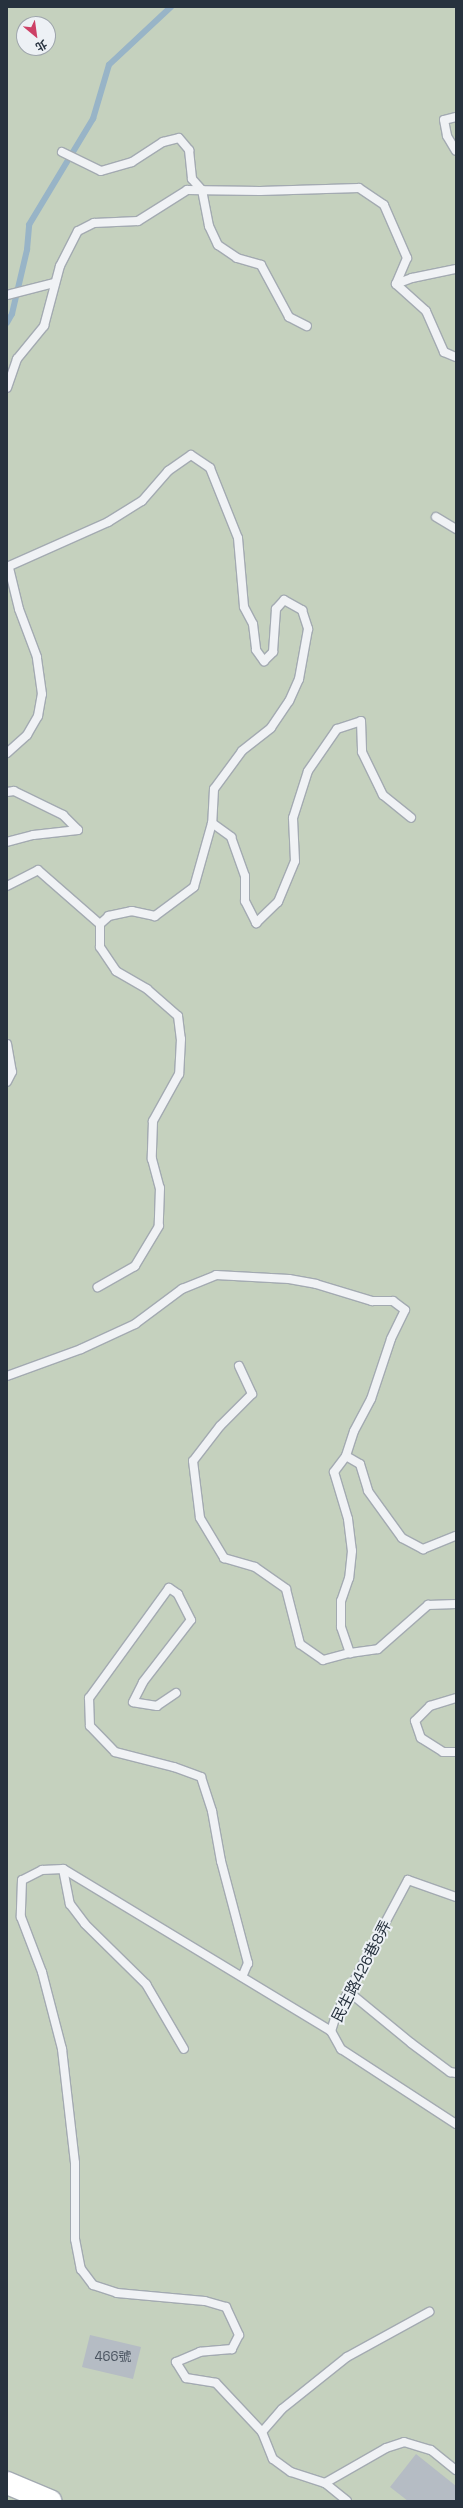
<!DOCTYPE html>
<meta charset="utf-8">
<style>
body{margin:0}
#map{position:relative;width:463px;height:2508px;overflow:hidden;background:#dde2e7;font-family:"Space Grotesk","Noto Sans TC",sans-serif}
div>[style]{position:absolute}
.green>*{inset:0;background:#c5d1be}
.stream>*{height:5.5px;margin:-2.75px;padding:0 2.75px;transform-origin:2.75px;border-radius:2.75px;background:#98b4c7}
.building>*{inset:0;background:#b5bcc4}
.roads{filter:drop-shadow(1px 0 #a3aab1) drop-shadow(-1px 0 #a3aab1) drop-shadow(0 1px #a3aab1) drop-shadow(0 -1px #a3aab1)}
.lane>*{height:8px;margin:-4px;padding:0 4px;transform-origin:4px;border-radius:4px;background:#f0f2f5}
.secondary>*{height:22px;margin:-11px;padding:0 11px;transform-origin:11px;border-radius:11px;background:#fff}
span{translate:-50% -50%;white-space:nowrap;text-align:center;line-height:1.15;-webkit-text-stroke:4px #edf1f5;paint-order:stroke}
.number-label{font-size:13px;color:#4a5460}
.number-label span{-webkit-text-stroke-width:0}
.street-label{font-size:15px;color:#27323e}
.frame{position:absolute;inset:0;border:8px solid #27323e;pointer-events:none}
.north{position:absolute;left:16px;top:16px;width:40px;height:40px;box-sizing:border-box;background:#edf1f5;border:1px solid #9ea5ac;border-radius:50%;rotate:151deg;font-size:11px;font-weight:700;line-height:16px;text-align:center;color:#27323e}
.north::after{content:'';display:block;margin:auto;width:14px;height:18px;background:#cd4166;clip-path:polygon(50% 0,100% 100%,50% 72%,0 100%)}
</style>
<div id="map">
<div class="green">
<div style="clip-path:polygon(evenodd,7px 7px,456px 7px,456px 2501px,7px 2501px,7px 7px,24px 24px,48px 24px,48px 48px,24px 48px,24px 24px)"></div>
</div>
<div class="stream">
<div style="left:7px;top:323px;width:10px;rotate:-61deg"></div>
<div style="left:12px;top:314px;width:66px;rotate:-76.8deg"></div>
<div style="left:27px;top:250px;width:25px;rotate:-85deg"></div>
<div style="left:29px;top:225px;width:124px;rotate:-58.9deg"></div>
<div style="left:93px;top:119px;width:56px;rotate:-73.5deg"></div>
<div style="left:109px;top:65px;width:85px;rotate:-43.1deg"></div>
</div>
<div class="building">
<div style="clip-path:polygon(90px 2335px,141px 2347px,133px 2379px,82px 2367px)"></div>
<div style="clip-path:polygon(416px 2454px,456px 2486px,456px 2501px,408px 2501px,390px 2487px)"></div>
</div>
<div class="roads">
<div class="lane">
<div style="left:456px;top:117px;width:12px;rotate:166deg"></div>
<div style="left:444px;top:120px;width:16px;rotate:79deg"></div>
<div style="left:447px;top:136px;width:17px;rotate:59deg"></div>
<div style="left:62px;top:152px;width:43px;rotate:26deg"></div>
<div style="left:101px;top:171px;width:32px;rotate:-16deg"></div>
<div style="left:132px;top:162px;width:37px;rotate:-33deg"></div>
<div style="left:163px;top:142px;width:16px;rotate:-14deg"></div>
<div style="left:179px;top:138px;width:16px;rotate:50deg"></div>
<div style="left:189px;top:150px;width:29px;rotate:84deg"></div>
<div style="left:192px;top:179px;width:15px;rotate:48deg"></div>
<div style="left:202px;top:190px;width:37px;rotate:79deg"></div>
<div style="left:209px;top:226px;width:21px;rotate:65deg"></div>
<div style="left:218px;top:245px;width:23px;rotate:34deg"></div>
<div style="left:237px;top:258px;width:25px;rotate:16deg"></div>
<div style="left:261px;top:265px;width:59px;rotate:61.7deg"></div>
<div style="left:289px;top:317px;width:20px;rotate:27deg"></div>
<div style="left:396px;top:284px;width:40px;rotate:42deg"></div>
<div style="left:426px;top:311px;width:45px;rotate:66.3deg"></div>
<div style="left:444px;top:352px;width:13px;rotate:23deg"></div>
<div style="left:7px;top:295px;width:49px;rotate:-14.3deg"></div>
<div style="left:7px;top:388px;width:31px;rotate:-71deg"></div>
<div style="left:17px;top:359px;width:43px;rotate:-50.7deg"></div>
<div style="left:44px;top:326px;width:62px;rotate:-75.1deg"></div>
<div style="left:60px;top:266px;width:39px;rotate:-63deg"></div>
<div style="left:78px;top:231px;width:18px;rotate:-27deg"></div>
<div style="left:94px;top:223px;width:44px;rotate:-2.6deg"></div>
<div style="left:138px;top:221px;width:58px;rotate:-32.3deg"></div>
<div style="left:187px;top:190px;width:73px;rotate:0.8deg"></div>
<div style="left:260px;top:191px;width:99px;rotate:-1.7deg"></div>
<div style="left:359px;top:188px;width:30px;rotate:34deg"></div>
<div style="left:384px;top:205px;width:58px;rotate:66.5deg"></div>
<div style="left:407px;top:258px;width:28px;rotate:113deg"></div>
<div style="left:396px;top:284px;width:17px;rotate:-21deg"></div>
<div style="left:412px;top:278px;width:45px;rotate:-11.6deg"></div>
<div style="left:436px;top:517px;width:23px;rotate:31deg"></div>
<div style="left:7px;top:567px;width:111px;rotate:-24deg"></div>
<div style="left:108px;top:522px;width:40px;rotate:-32deg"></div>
<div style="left:142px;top:501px;width:40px;rotate:-49deg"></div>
<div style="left:168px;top:471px;width:28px;rotate:-35deg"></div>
<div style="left:191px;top:455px;width:23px;rotate:34deg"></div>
<div style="left:210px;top:468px;width:75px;rotate:68.2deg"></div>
<div style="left:238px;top:538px;width:69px;rotate:85deg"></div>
<div style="left:244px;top:607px;width:19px;rotate:62deg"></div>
<div style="left:253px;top:624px;width:26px;rotate:83deg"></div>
<div style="left:256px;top:650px;width:14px;rotate:54deg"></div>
<div style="left:264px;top:661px;width:13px;rotate:-45deg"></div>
<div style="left:273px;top:652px;width:43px;rotate:-86deg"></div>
<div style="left:276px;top:609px;width:12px;rotate:-48deg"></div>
<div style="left:284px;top:600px;width:21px;rotate:29deg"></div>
<div style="left:302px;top:610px;width:20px;rotate:72deg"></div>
<div style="left:308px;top:629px;width:51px;rotate:100.2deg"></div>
<div style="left:299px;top:679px;width:24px;rotate:114deg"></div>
<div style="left:289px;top:701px;width:32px;rotate:124deg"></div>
<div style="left:271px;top:728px;width:37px;rotate:142deg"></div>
<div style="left:242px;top:751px;width:47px;rotate:126.4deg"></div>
<div style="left:214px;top:789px;width:34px;rotate:93deg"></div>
<div style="left:212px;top:823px;width:66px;rotate:105.7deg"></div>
<div style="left:194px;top:887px;width:49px;rotate:143.4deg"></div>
<div style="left:155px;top:916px;width:24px;rotate:-168deg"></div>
<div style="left:132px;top:911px;width:24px;rotate:168deg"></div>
<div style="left:109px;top:916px;width:12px;rotate:138deg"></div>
<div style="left:100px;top:924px;width:23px;rotate:90deg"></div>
<div style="left:100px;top:947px;width:29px;rotate:56deg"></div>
<div style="left:116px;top:971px;width:36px;rotate:30deg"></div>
<div style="left:147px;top:989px;width:41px;rotate:41.1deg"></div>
<div style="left:178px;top:1016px;width:23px;rotate:83deg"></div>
<div style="left:181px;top:1039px;width:35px;rotate:93deg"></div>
<div style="left:179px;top:1074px;width:54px;rotate:119deg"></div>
<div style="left:153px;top:1121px;width:38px;rotate:92deg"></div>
<div style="left:152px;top:1159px;width:30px;rotate:75deg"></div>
<div style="left:160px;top:1188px;width:38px;rotate:92deg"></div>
<div style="left:159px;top:1226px;width:47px;rotate:121deg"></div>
<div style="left:135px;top:1266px;width:43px;rotate:150.4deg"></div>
<div style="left:7px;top:753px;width:27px;rotate:-42deg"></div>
<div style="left:27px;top:735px;width:22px;rotate:-60deg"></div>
<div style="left:38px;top:716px;width:22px;rotate:-80deg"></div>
<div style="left:42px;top:694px;width:37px;rotate:-98deg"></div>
<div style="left:37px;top:657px;width:51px;rotate:-110.6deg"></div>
<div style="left:19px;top:609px;width:42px;rotate:-103.7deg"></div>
<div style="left:7px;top:792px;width:7px;rotate:-8deg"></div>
<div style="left:14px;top:791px;width:55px;rotate:26.1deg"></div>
<div style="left:63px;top:815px;width:21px;rotate:45deg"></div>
<div style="left:78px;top:830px;width:45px;rotate:173.7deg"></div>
<div style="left:33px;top:835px;width:27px;rotate:165deg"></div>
<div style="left:212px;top:823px;width:24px;rotate:36deg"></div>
<div style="left:231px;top:837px;width:41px;rotate:70.3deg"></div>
<div style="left:245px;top:876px;width:25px;rotate:90deg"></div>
<div style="left:245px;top:901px;width:25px;rotate:63deg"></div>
<div style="left:256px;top:923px;width:30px;rotate:-44deg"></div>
<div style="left:278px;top:902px;width:44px;rotate:-67.5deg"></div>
<div style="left:295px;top:861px;width:43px;rotate:-92.7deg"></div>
<div style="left:293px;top:818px;width:49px;rotate:-72.3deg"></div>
<div style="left:308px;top:771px;width:51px;rotate:-55.4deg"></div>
<div style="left:337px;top:729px;width:25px;rotate:-18deg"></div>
<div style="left:361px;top:721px;width:31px;rotate:88deg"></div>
<div style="left:362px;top:752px;width:48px;rotate:64deg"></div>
<div style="left:383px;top:795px;width:36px;rotate:39deg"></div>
<div style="left:7px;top:886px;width:35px;rotate:-27deg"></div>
<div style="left:38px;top:870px;width:82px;rotate:41.1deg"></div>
<div style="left:7px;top:1044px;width:28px;rotate:80deg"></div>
<div style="left:12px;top:1072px;width:11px;rotate:117deg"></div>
<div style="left:239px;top:1366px;width:31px;rotate:65deg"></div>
<div style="left:252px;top:1394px;width:45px;rotate:135deg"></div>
<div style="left:220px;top:1426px;width:44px;rotate:127.6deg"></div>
<div style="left:193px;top:1461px;width:57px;rotate:83deg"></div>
<div style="left:200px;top:1518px;width:47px;rotate:59deg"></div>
<div style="left:224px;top:1558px;width:32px;rotate:16deg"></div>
<div style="left:255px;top:1567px;width:38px;rotate:35deg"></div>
<div style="left:286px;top:1589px;width:57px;rotate:75.7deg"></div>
<div style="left:300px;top:1644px;width:28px;rotate:35deg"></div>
<div style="left:323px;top:1660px;width:28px;rotate:-15deg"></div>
<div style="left:7px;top:1376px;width:79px;rotate:-20deg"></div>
<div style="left:81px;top:1349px;width:60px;rotate:-24.8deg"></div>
<div style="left:135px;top:1324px;width:59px;rotate:-36.7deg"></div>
<div style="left:182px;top:1289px;width:37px;rotate:-22deg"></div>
<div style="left:216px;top:1275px;width:73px;rotate:3.1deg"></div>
<div style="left:289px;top:1279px;width:27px;rotate:10deg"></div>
<div style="left:316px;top:1284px;width:59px;rotate:16.9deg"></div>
<div style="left:372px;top:1301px;width:21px"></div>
<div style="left:393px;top:1301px;width:15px;rotate:37deg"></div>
<div style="left:405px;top:1310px;width:32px;rotate:116deg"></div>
<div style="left:391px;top:1339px;width:63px;rotate:108.4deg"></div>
<div style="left:371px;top:1399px;width:36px;rotate:118deg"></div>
<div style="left:354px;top:1431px;width:26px;rotate:108deg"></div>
<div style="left:346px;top:1456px;width:20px;rotate:127deg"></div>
<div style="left:334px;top:1472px;width:49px;rotate:73.4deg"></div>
<div style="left:348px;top:1519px;width:32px;rotate:83deg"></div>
<div style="left:352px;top:1551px;width:27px;rotate:96deg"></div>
<div style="left:349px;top:1578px;width:24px;rotate:109deg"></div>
<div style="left:341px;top:1601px;width:26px;rotate:90deg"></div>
<div style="left:341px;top:1627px;width:28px;rotate:71deg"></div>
<div style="left:350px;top:1653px;width:28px;rotate:-8deg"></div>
<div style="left:378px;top:1649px;width:67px;rotate:-41.3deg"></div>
<div style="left:428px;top:1605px;width:28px;rotate:-2deg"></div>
<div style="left:346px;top:1456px;width:16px;rotate:30deg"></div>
<div style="left:360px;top:1464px;width:28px;rotate:73deg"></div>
<div style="left:368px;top:1491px;width:58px;rotate:54.1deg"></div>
<div style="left:402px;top:1538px;width:24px;rotate:28deg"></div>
<div style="left:423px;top:1549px;width:35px;rotate:-22deg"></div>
<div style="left:176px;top:1693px;width:23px;rotate:146deg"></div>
<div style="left:157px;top:1706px;width:24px;rotate:-171deg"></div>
<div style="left:133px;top:1702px;width:22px;rotate:-63deg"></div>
<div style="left:143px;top:1682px;width:78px;rotate:-52.3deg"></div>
<div style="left:191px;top:1620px;width:29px;rotate:-117deg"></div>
<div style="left:178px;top:1594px;width:11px;rotate:-146deg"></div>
<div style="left:169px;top:1588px;width:136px;rotate:126deg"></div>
<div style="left:89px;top:1698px;width:28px;rotate:88deg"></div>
<div style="left:90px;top:1726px;width:36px;rotate:46deg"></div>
<div style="left:115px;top:1752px;width:61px;rotate:14.3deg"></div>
<div style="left:174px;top:1767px;width:29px;rotate:20deg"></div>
<div style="left:201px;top:1777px;width:36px;rotate:72deg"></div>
<div style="left:212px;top:1811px;width:51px;rotate:79.8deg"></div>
<div style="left:221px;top:1861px;width:106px;rotate:75.2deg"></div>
<div style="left:248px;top:1963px;width:15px;rotate:113deg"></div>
<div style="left:456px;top:1698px;width:27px;rotate:163deg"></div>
<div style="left:430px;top:1706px;width:21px;rotate:135deg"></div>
<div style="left:415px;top:1721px;width:18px;rotate:71deg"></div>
<div style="left:421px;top:1738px;width:26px;rotate:32deg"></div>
<div style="left:443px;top:1752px;width:13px"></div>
<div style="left:63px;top:1869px;width:36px;rotate:79deg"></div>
<div style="left:70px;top:1904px;width:25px;rotate:53deg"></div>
<div style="left:85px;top:1924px;width:86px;rotate:44.5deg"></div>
<div style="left:146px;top:1984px;width:75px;rotate:59.7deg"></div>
<div style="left:456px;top:1897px;width:51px;rotate:-160.5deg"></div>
<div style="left:408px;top:1880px;width:153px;rotate:118.1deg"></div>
<div style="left:336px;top:2015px;width:17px;rotate:107deg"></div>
<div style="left:331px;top:2031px;width:21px;rotate:61deg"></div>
<div style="left:341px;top:2049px;width:137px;rotate:33.1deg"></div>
<div style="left:349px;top:1992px;width:80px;rotate:39.4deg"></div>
<div style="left:411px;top:2043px;width:49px;rotate:36.6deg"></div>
<div style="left:450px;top:2072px;width:6px;rotate:9deg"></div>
<div style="left:331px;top:2031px;width:313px;rotate:-148.8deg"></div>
<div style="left:63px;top:1869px;width:21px;rotate:177deg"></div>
<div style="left:42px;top:1870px;width:22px;rotate:153deg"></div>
<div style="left:22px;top:1880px;width:37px;rotate:92deg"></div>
<div style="left:21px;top:1917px;width:59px;rotate:69.1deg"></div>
<div style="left:42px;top:1972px;width:80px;rotate:75.4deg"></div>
<div style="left:62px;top:2049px;width:115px;rotate:83.5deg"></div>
<div style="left:75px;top:2163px;width:76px;rotate:90deg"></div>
<div style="left:75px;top:2239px;width:31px;rotate:79deg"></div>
<div style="left:81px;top:2269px;width:20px;rotate:53deg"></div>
<div style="left:93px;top:2285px;width:25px;rotate:18deg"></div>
<div style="left:117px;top:2293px;width:88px;rotate:5.2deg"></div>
<div style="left:205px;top:2301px;width:22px;rotate:16deg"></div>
<div style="left:226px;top:2307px;width:31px;rotate:65deg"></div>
<div style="left:239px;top:2335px;width:16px;rotate:117deg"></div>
<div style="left:232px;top:2349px;width:32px;rotate:175deg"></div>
<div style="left:200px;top:2352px;width:26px;rotate:157deg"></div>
<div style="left:176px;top:2362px;width:19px;rotate:58deg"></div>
<div style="left:186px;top:2378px;width:30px;rotate:9deg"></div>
<div style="left:216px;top:2383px;width:67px;rotate:46.8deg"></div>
<div style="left:262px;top:2432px;width:29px;rotate:68deg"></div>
<div style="left:273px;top:2459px;width:22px;rotate:36deg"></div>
<div style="left:291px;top:2472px;width:36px;rotate:18deg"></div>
<div style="left:325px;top:2483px;width:28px;rotate:39deg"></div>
<div style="left:262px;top:2432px;width:30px;rotate:-49deg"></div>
<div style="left:282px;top:2409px;width:83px;rotate:-38.7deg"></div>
<div style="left:347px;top:2357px;width:94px;rotate:-28.8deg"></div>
<div style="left:325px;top:2483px;width:70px;rotate:-29.8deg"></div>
<div style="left:386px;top:2448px;width:19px;rotate:-18deg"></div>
<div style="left:404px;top:2442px;width:28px;rotate:17deg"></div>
<div style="left:431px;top:2450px;width:32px;rotate:39deg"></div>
</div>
<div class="secondary">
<div style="left:7px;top:2483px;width:47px;rotate:22.7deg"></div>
</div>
</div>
<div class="number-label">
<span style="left:113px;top:2357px">466號</span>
</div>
<div class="street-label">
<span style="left:361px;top:1971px;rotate:-63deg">民生路426巷8弄</span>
</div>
<div class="frame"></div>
<div class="north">北</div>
</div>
